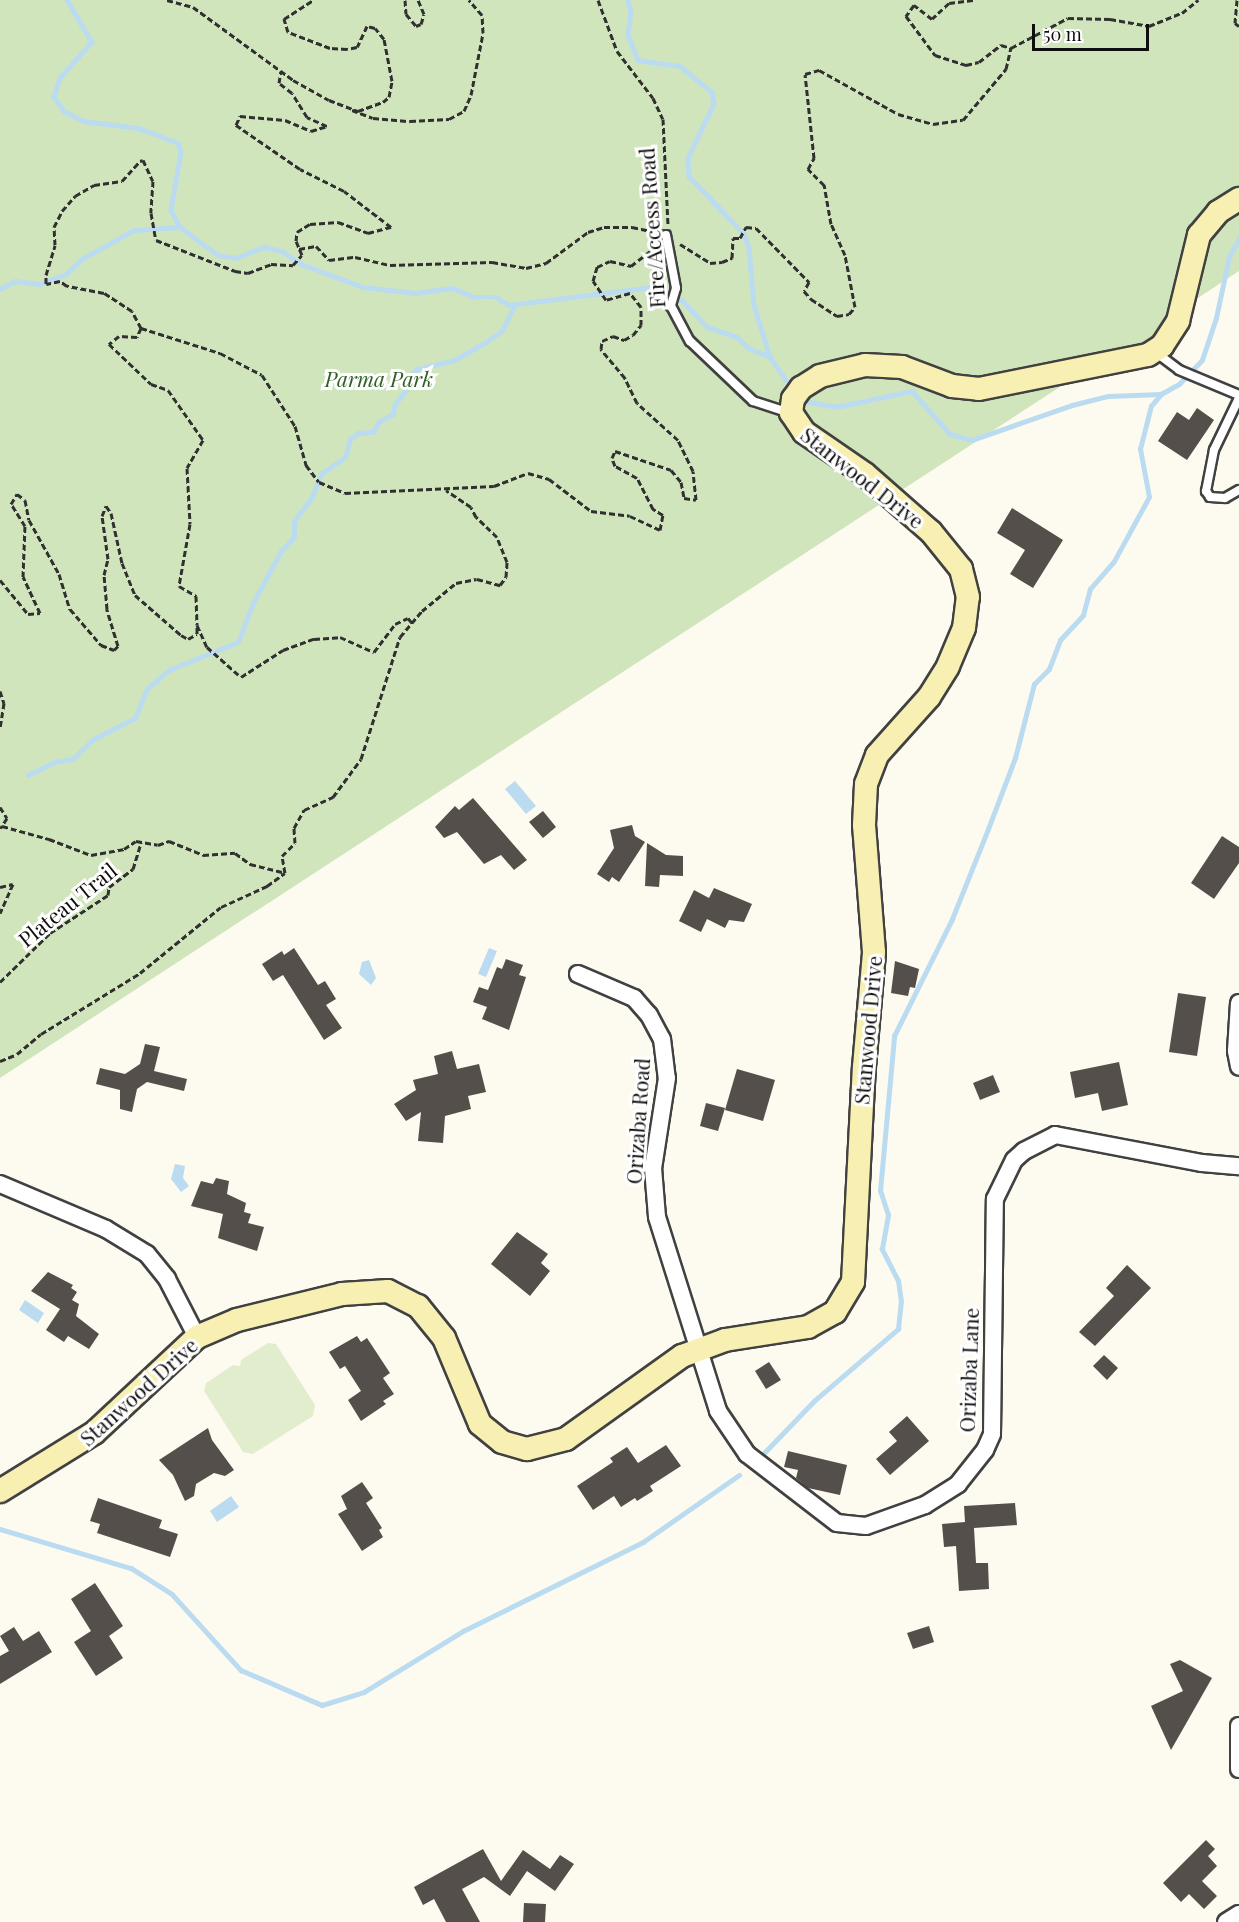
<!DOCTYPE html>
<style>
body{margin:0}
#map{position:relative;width:1239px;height:1922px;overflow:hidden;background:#fdfbf0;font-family:"Playfair Display",serif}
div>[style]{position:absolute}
.green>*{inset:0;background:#d1e5bd}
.pitch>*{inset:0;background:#e2edce}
.water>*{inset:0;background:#badbf0}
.stream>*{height:4.5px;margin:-2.25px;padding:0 2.25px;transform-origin:2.25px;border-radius:2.25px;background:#badbf0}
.building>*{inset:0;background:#554f4b}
.path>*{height:3px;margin-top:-1.5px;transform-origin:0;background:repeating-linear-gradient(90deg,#303030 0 6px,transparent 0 9px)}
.roads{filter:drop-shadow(2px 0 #414141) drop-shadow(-2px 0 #414141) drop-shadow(0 2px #414141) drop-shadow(0 -2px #414141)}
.lane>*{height:8px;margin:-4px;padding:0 4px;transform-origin:4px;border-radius:4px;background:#fff}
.street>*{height:16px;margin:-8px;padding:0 8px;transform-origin:8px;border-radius:8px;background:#fff}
.secondary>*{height:22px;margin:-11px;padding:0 11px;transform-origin:11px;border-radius:11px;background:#f7f0b2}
span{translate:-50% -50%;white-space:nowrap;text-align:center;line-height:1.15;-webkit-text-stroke:6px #fff;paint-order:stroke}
.street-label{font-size:21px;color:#0e0e0e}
.park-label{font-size:21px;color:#305f24;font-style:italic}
.scale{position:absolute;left:1032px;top:24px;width:117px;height:27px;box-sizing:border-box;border:3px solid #0e0e0e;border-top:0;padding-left:8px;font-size:18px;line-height:21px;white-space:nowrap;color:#0e0e0e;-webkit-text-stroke:4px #fff;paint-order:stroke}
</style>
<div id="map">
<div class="green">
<div style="clip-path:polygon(0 0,1239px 0,1239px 271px,1172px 315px,1167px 341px,1112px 353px,0 1078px)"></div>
</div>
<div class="pitch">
<div style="clip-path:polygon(268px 1343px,276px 1344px,315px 1405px,313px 1416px,253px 1454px,243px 1452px,204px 1391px,206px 1383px,233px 1365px,240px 1366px,241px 1360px)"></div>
</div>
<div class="water">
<div style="clip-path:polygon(515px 781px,536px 806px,526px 814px,505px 789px)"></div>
<div style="clip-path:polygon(489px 948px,497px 951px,486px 977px,478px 974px)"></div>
<div style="clip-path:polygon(369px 960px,376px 978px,371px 985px,359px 974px,362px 962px)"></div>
<div style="clip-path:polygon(175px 1164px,185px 1166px,183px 1178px,189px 1186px,181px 1192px,171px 1179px)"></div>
<div style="clip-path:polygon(25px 1300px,44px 1313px,38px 1323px,19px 1310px)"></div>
<div style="clip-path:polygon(231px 1496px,239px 1507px,217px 1522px,210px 1511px)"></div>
</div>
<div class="stream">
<div style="left:67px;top:0;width:49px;rotate:59.2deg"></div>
<div style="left:92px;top:42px;width:48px;rotate:131.6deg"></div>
<div style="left:60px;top:78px;width:20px;rotate:108deg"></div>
<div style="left:54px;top:97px;width:17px;rotate:54deg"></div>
<div style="left:64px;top:111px;width:22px;rotate:27deg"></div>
<div style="left:84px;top:121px;width:55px;rotate:7.3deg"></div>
<div style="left:139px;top:128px;width:42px;rotate:21deg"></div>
<div style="left:178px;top:143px;width:9px;rotate:72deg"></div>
<div style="left:181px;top:152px;width:59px;rotate:99.8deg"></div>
<div style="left:171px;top:210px;width:19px;rotate:62deg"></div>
<div style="left:180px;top:227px;width:47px;rotate:36.4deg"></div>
<div style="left:218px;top:255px;width:18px;rotate:9deg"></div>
<div style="left:236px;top:258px;width:29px;rotate:-22deg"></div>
<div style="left:263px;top:247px;width:19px;rotate:12deg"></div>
<div style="left:282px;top:251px;width:23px;rotate:34deg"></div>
<div style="left:301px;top:264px;width:66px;rotate:20.4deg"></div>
<div style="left:363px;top:287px;width:52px;rotate:6.6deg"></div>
<div style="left:415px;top:293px;width:37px;rotate:-8deg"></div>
<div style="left:452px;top:288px;width:24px;rotate:22deg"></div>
<div style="left:474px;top:297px;width:22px"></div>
<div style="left:496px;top:297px;width:15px;rotate:32deg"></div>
<div style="left:509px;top:305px;width:143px;rotate:-7.2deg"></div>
<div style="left:651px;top:287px;width:34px;rotate:23deg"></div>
<div style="left:682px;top:300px;width:37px;rotate:47deg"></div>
<div style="left:707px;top:327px;width:32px;rotate:18deg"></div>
<div style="left:737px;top:337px;width:16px;rotate:43deg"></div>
<div style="left:749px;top:348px;width:23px;rotate:23deg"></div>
<div style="left:770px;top:357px;width:28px;rotate:55deg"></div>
<div style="left:628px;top:0;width:13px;rotate:77deg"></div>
<div style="left:631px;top:13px;width:22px;rotate:98deg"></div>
<div style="left:628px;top:35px;width:27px;rotate:68deg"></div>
<div style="left:638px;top:60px;width:42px;rotate:8.1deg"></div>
<div style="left:680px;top:66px;width:41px;rotate:39.1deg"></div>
<div style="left:712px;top:92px;width:12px;rotate:81deg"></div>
<div style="left:714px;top:104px;width:60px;rotate:115.7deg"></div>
<div style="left:688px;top:158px;width:18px;rotate:87deg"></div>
<div style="left:689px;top:176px;width:80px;rotate:46.5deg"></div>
<div style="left:744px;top:234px;width:15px;rotate:70deg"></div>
<div style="left:749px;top:248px;width:57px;rotate:85deg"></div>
<div style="left:754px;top:305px;width:54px;rotate:72.9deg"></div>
<div style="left:0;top:289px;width:17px;rotate:-28deg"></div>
<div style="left:15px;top:281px;width:24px;rotate:7deg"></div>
<div style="left:39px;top:284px;width:28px;rotate:-19deg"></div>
<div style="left:65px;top:275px;width:23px;rotate:-43deg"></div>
<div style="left:82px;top:259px;width:60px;rotate:-29.1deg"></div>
<div style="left:134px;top:230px;width:46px;rotate:-3.7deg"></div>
<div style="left:809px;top:402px;width:27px;rotate:10deg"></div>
<div style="left:836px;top:407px;width:78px;rotate:-11.9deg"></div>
<div style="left:912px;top:391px;width:57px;rotate:48.5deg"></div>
<div style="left:950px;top:434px;width:23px;rotate:15deg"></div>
<div style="left:972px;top:440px;width:106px;rotate:-19.3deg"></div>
<div style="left:1072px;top:405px;width:37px;rotate:-14deg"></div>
<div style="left:1108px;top:396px;width:53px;rotate:-2.2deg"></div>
<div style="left:1161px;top:394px;width:21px;rotate:-29deg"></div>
<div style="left:1179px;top:384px;width:33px;rotate:-46deg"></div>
<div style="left:1202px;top:360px;width:44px;rotate:-71.6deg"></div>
<div style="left:1216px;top:318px;width:62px;rotate:-78deg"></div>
<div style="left:1229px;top:257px;width:21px;rotate:-62deg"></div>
<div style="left:28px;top:775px;width:30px;rotate:-26deg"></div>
<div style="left:55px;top:762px;width:18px;rotate:-9deg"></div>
<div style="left:73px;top:759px;width:27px;rotate:-45deg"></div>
<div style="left:92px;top:740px;width:48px;rotate:-27.1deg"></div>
<div style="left:135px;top:718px;width:31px;rotate:-68deg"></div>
<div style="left:147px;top:689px;width:29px;rotate:-41deg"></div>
<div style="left:169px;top:670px;width:74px;rotate:-22.1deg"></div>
<div style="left:238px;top:642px;width:42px;rotate:-69deg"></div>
<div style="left:253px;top:603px;width:59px;rotate:-61.7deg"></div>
<div style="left:281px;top:551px;width:19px;rotate:-47deg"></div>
<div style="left:294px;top:537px;width:16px;rotate:-90deg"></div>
<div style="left:294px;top:521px;width:30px;rotate:-53deg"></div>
<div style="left:312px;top:497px;width:25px;rotate:-69deg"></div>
<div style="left:321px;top:474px;width:29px;rotate:-35deg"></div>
<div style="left:345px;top:457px;width:19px;rotate:-74deg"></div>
<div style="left:350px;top:439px;width:10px;rotate:-37deg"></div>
<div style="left:358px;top:433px;width:15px;rotate:-4deg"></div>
<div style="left:373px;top:432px;width:12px;rotate:-59deg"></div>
<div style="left:379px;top:422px;width:16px;rotate:-30deg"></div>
<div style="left:393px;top:414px;width:10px;rotate:-79deg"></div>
<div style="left:395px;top:404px;width:28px;rotate:-51deg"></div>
<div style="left:413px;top:382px;width:8px;rotate:-97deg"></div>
<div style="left:412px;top:374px;width:7px;rotate:-45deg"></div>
<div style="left:417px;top:369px;width:37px;rotate:-13deg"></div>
<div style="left:453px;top:361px;width:38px;rotate:-30deg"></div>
<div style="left:486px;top:342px;width:19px;rotate:-35deg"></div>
<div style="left:502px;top:331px;width:28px;rotate:-64deg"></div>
<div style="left:763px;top:1454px;width:74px;rotate:-46.1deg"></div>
<div style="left:814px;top:1401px;width:111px;rotate:-40.6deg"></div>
<div style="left:898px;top:1329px;width:27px;rotate:-84deg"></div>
<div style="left:901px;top:1302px;width:21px;rotate:-98deg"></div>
<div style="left:898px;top:1281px;width:36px;rotate:-117deg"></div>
<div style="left:882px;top:1249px;width:35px;rotate:-80deg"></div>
<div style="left:888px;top:1215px;width:25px;rotate:-108deg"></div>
<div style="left:880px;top:1191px;width:156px;rotate:-84.8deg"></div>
<div style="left:894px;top:1036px;width:131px;rotate:-63.6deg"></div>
<div style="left:952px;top:919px;width:97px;rotate:-68.2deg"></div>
<div style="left:988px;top:829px;width:76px;rotate:-69.2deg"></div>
<div style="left:1015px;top:758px;width:76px;rotate:-75.6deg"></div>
<div style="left:1034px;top:684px;width:21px;rotate:-45deg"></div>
<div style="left:1049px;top:669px;width:31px;rotate:-69deg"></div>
<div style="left:1060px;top:640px;width:34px;rotate:-47deg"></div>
<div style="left:1083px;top:615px;width:27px;rotate:-75deg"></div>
<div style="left:1090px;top:589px;width:35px;rotate:-49deg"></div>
<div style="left:1113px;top:563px;width:75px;rotate:-61.4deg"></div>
<div style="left:1149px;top:497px;width:49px;rotate:-100.6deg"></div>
<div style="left:1140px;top:449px;width:44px;rotate:-75.7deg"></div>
<div style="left:1151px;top:406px;width:16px;rotate:-50deg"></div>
<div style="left:0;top:1529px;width:137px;rotate:16.6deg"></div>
<div style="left:131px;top:1568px;width:49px;rotate:32.4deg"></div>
<div style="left:172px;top:1594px;width:103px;rotate:47.8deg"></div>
<div style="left:241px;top:1670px;width:88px;rotate:23.4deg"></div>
<div style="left:322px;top:1705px;width:44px;rotate:-17.2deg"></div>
<div style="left:364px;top:1692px;width:116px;rotate:-31.6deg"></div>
<div style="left:463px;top:1631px;width:201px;rotate:-26.3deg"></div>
<div style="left:643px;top:1542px;width:117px;rotate:-34.9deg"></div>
</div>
<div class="building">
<div style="clip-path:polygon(1197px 408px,1214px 420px,1187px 460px,1158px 441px,1177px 412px,1189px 420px)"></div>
<div style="clip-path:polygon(1012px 508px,1063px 540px,1033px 588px,1010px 574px,1025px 550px,997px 533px)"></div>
<div style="clip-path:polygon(473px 798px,527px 860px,514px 870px,501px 855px,484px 864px,457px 832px,444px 838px,435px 827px,455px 806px,459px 810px)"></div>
<div style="clip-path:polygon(543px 811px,556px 827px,543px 838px,529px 822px)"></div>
<div style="clip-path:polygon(632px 825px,635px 836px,645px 842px,619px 882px,612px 877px,609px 882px,597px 874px,614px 848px,610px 830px)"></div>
<div style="clip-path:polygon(1222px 836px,1239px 847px,1239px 863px,1214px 899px,1191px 883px)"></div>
<div style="clip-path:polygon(647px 843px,666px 855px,683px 856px,683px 876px,660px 875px,659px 887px,645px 886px)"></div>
<div style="clip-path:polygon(714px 888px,752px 904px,744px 922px,729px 920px,725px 928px,707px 919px,701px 932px,679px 921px,694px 890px,709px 898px)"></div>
<div style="clip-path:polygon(294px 948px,318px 985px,325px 981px,336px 999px,326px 1005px,342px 1028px,324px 1040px,283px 975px,273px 981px,262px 964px,282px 951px,284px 955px)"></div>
<div style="clip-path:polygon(506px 959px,523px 965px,519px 975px,526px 977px,509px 1030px,482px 1019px,487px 1007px,473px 1002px,479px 987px,488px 990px,497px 967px,502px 969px)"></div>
<div style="clip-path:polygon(895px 961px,919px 969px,915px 988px,910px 987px,908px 996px,891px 993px)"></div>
<div style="clip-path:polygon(1178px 993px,1206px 997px,1197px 1056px,1169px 1052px)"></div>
<div style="clip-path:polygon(145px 1044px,160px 1047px,154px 1071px,187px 1079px,184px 1091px,147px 1082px,137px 1089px,132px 1112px,120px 1109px,120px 1090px,96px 1084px,100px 1068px,125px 1074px,140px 1064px)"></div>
<div style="clip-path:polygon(452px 1051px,457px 1069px,479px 1064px,486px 1092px,468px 1096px,471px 1109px,445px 1116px,443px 1143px,418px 1141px,421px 1112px,406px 1121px,394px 1104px,416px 1090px,413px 1080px,438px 1074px,434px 1056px)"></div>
<div style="clip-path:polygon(1119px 1062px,1128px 1105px,1102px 1111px,1098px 1093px,1075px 1098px,1070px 1072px)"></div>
<div style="clip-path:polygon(737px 1069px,775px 1080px,763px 1121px,725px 1110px)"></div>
<div style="clip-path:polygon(993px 1075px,1000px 1092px,980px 1100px,973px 1083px)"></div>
<div style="clip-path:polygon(706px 1103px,725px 1108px,718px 1131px,700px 1126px)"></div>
<div style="clip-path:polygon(216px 1178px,229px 1181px,227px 1194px,246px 1203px,244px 1212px,251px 1214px,248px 1223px,264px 1227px,257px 1251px,218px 1238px,223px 1214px,191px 1206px,201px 1181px,213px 1184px)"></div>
<div style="clip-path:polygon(517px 1232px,548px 1254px,541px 1263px,550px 1271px,530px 1296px,491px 1264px)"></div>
<div style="clip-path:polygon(1127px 1265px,1151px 1288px,1095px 1346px,1079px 1332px,1114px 1296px,1106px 1288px)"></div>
<div style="clip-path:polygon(48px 1272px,73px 1285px,71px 1288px,77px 1292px,72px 1300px,79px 1304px,76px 1316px,99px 1334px,89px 1349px,68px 1336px,64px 1342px,46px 1330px,60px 1309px,31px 1291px)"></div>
<div style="clip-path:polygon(357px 1336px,361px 1342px,367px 1338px,390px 1373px,383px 1378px,394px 1394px,383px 1401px,386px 1404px,361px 1421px,348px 1400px,361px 1391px,345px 1366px,340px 1369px,329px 1352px)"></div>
<div style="clip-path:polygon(1104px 1355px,1118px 1368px,1107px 1380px,1093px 1366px)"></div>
<div style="clip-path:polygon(769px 1362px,781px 1380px,766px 1389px,755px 1371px)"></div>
<div style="clip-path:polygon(907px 1416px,929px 1441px,890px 1475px,876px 1459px,897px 1441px,889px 1432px)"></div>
<div style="clip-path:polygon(208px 1428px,212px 1440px,234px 1470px,225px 1476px,214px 1473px,196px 1484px,194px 1496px,185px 1501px,173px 1475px,159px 1460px)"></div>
<div style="clip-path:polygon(666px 1445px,681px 1466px,650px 1486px,653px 1491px,637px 1501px,635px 1498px,621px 1507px,614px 1496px,593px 1510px,577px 1486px,613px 1462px,610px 1458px,627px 1447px,638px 1463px)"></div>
<div style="clip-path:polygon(788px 1451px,847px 1465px,840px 1495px,808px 1488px,796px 1478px,798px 1470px,784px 1467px)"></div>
<div style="clip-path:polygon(362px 1482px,373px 1498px,366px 1503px,382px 1528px,379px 1530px,383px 1537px,362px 1551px,338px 1514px,347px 1509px,341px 1496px)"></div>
<div style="clip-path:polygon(98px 1498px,162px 1520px,159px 1528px,178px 1534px,170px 1557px,97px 1533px,100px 1524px,90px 1521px)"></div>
<div style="clip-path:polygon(1015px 1503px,1017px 1525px,974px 1528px,976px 1563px,988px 1563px,989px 1589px,959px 1591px,956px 1546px,944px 1547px,942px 1524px,965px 1522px,964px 1506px)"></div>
<div style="clip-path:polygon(95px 1583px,123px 1626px,109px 1636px,123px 1658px,96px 1676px,74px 1642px,91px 1631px,71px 1599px)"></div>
<div style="clip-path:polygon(929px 1626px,934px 1642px,913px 1649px,907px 1633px)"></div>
<div style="clip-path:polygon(14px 1627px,23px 1641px,39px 1631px,52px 1652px,0 1684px,0 1656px,9px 1651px,0 1636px)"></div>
<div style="clip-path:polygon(1180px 1660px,1212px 1678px,1171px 1750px,1151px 1706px,1183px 1691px,1170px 1664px)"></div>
<div style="clip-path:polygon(1206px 1840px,1215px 1849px,1208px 1856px,1217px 1866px,1202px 1881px,1217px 1896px,1204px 1909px,1189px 1894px,1181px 1902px,1163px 1883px)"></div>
<div style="clip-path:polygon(483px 1849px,501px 1881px,523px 1850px,550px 1869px,560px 1855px,574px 1864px,555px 1891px,527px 1871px,510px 1896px,484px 1877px,462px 1889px,480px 1922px,446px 1922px,434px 1899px,423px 1905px,414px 1887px)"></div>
<div style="clip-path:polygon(524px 1903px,546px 1904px,545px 1922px,523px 1922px)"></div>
</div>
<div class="path">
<div style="left:167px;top:0;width:27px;rotate:15deg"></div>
<div style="left:193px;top:7px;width:124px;rotate:36.1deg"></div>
<div style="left:293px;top:80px;width:41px;rotate:29.1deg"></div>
<div style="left:329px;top:100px;width:31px;rotate:21deg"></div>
<div style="left:358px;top:111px;width:27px;rotate:-20deg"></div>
<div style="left:383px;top:102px;width:8px;rotate:-40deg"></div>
<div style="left:389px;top:97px;width:16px;rotate:-79deg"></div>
<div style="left:392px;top:81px;width:43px;rotate:-100.8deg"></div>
<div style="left:384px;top:39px;width:14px;rotate:-129deg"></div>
<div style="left:375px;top:28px;width:8px;rotate:-166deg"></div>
<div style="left:367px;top:26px;width:23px;rotate:115deg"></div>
<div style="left:357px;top:47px;width:10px;rotate:169deg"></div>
<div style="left:347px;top:49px;width:17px;rotate:-177deg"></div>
<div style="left:330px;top:48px;width:45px;rotate:-159.1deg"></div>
<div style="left:288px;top:32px;width:14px;rotate:-107deg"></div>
<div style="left:284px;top:19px;width:35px;rotate:-33deg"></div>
<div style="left:405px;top:0;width:14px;rotate:86deg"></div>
<div style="left:406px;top:14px;width:16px;rotate:50deg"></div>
<div style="left:416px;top:26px;width:5px;rotate:-22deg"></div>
<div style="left:421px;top:24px;width:10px;rotate:-73deg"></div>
<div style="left:424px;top:14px;width:15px;rotate:-113deg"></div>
<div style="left:598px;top:0;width:54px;rotate:69.6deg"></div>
<div style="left:617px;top:51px;width:59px;rotate:52.5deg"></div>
<div style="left:653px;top:98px;width:23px;rotate:65deg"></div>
<div style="left:663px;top:119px;width:105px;rotate:87.3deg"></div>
<div style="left:973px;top:0;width:24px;rotate:173deg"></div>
<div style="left:949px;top:3px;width:23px;rotate:137deg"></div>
<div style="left:932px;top:19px;width:23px;rotate:-142deg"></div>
<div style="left:914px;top:5px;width:14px;rotate:126deg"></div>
<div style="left:906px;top:16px;width:49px;rotate:53.4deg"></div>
<div style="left:935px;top:55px;width:33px;rotate:18deg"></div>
<div style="left:966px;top:65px;width:13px;rotate:-13deg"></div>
<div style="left:979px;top:62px;width:28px;rotate:-38deg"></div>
<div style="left:1001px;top:45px;width:10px;rotate:17deg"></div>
<div style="left:1237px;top:0;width:23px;rotate:95deg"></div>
<div style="left:1235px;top:23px;width:5px;rotate:37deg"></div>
<div style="left:1011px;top:48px;width:64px;rotate:-27.8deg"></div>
<div style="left:1068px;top:18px;width:42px;rotate:1.4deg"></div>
<div style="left:1110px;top:19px;width:40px;rotate:10deg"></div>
<div style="left:1149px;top:26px;width:35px;rotate:-22deg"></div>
<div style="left:1182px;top:13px;width:21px;rotate:-39deg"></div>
<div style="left:352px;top:110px;width:22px;rotate:21deg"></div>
<div style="left:373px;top:118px;width:37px;rotate:5deg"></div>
<div style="left:410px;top:121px;width:39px;rotate:-3deg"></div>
<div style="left:449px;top:119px;width:17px;rotate:-28deg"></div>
<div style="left:464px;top:111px;width:17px;rotate:-66deg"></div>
<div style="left:471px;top:95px;width:63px;rotate:-79deg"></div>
<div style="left:483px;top:33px;width:18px;rotate:-93deg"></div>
<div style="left:482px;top:15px;width:20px;rotate:-131deg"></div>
<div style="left:680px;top:244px;width:36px;rotate:32deg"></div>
<div style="left:710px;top:263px;width:12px;rotate:-5deg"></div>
<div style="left:722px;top:262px;width:11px;rotate:-22deg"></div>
<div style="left:732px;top:258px;width:20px;rotate:-87deg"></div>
<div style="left:733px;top:238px;width:7px"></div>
<div style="left:740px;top:238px;width:13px;rotate:-61deg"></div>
<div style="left:746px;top:227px;width:10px;rotate:6deg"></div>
<div style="left:756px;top:228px;width:76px;rotate:45.5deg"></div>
<div style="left:809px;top:282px;width:10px;rotate:119deg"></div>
<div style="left:804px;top:291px;width:11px;rotate:49deg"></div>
<div style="left:811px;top:299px;width:31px;rotate:33deg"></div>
<div style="left:837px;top:316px;width:12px;rotate:-9deg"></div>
<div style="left:849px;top:314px;width:9px;rotate:-49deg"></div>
<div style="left:855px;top:307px;width:53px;rotate:-100.9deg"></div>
<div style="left:845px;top:255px;width:34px;rotate:-114deg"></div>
<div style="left:831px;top:224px;width:40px;rotate:-100deg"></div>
<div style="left:824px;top:185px;width:23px;rotate:-135deg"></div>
<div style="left:808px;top:169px;width:13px;rotate:-61deg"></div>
<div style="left:814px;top:158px;width:84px;rotate:-96.1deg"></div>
<div style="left:805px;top:74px;width:15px;rotate:-16deg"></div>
<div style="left:819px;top:70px;width:90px;rotate:29.1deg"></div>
<div style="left:898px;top:114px;width:36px;rotate:16deg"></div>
<div style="left:933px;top:124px;width:30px;rotate:-8deg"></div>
<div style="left:963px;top:120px;width:67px;rotate:-49.9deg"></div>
<div style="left:1006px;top:69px;width:22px;rotate:-77deg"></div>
<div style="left:299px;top:249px;width:17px;rotate:-10deg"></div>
<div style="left:316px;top:246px;width:19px;rotate:47deg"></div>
<div style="left:329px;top:260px;width:26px;rotate:-7deg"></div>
<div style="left:355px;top:257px;width:36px;rotate:13deg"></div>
<div style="left:390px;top:265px;width:102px;rotate:-1.7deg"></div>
<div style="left:492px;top:262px;width:35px;rotate:10deg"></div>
<div style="left:526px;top:268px;width:21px;rotate:-14deg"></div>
<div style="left:546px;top:263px;width:52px;rotate:-36.4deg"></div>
<div style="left:588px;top:232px;width:17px;rotate:-17deg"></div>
<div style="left:604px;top:227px;width:28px"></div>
<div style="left:632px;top:227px;width:24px;rotate:12deg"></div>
<div style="left:141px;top:328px;width:83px;rotate:17.6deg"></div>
<div style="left:220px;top:353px;width:47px;rotate:27.6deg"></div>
<div style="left:262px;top:375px;width:61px;rotate:57.1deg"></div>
<div style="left:295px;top:426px;width:41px;rotate:74.2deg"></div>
<div style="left:306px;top:465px;width:21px;rotate:53deg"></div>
<div style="left:319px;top:482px;width:28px;rotate:23deg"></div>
<div style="left:345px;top:493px;width:149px;rotate:-2.7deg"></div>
<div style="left:494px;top:486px;width:36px;rotate:-21deg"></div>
<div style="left:528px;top:473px;width:22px;rotate:16deg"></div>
<div style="left:549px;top:479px;width:53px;rotate:37.3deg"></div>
<div style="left:591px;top:511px;width:39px;rotate:7deg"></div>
<div style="left:630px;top:516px;width:33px;rotate:25deg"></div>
<div style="left:660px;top:530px;width:15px;rotate:-79deg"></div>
<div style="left:663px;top:515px;width:12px;rotate:-149deg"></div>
<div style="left:653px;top:509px;width:35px;rotate:-117deg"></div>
<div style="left:637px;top:478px;width:25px;rotate:-151deg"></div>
<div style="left:615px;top:466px;width:9px;rotate:-111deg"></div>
<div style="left:612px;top:458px;width:8px;rotate:-67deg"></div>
<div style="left:615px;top:451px;width:59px;rotate:18.7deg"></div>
<div style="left:671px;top:470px;width:16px;rotate:50deg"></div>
<div style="left:681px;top:482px;width:16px;rotate:79deg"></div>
<div style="left:684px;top:498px;width:12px;rotate:9deg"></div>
<div style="left:696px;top:500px;width:29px;rotate:-96deg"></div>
<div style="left:693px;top:471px;width:34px;rotate:-116deg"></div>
<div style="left:678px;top:440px;width:55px;rotate:-137.9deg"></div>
<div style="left:637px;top:403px;width:28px;rotate:-116deg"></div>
<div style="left:625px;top:378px;width:38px;rotate:-130deg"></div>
<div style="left:601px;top:349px;width:8px;rotate:-83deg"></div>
<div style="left:602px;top:341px;width:12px;rotate:-24deg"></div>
<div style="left:613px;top:336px;width:12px;rotate:20deg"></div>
<div style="left:624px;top:340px;width:10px;rotate:-29deg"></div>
<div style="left:633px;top:335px;width:13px;rotate:-51deg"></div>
<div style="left:641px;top:325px;width:18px;rotate:-90deg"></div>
<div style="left:641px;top:307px;width:18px;rotate:-128deg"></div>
<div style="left:630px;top:293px;width:25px;rotate:164deg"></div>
<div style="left:606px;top:300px;width:23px;rotate:-124deg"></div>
<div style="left:593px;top:281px;width:15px;rotate:-74deg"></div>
<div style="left:597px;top:267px;width:14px;rotate:-25deg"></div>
<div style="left:610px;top:261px;width:22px;rotate:13deg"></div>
<div style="left:631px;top:266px;width:33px;rotate:-38deg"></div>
<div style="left:141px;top:328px;width:19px;rotate:-118deg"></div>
<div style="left:132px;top:311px;width:33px;rotate:-147deg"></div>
<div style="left:104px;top:293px;width:38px;rotate:-169deg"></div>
<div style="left:67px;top:286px;width:9px;rotate:-144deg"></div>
<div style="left:60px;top:281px;width:14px;rotate:168deg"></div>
<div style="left:46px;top:284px;width:9px;rotate:-90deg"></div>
<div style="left:46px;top:275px;width:31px;rotate:-73deg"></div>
<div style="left:55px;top:245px;width:18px;rotate:-93deg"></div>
<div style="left:54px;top:227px;width:18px;rotate:-63deg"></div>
<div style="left:62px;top:211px;width:20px;rotate:-49deg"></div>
<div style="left:75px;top:196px;width:22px;rotate:-30deg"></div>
<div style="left:94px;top:185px;width:28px;rotate:-8deg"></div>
<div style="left:122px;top:181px;width:27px;rotate:-48deg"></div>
<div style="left:140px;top:161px;width:3px;rotate:-18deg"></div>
<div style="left:143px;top:160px;width:23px;rotate:65deg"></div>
<div style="left:153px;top:181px;width:32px;rotate:94deg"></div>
<div style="left:151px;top:213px;width:27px;rotate:80deg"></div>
<div style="left:156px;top:240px;width:85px;rotate:21.4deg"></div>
<div style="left:235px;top:271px;width:13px;rotate:9deg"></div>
<div style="left:248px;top:273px;width:25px;rotate:-21deg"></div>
<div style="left:271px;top:264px;width:22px;rotate:3deg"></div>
<div style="left:293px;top:265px;width:13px;rotate:-48deg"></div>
<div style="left:302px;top:255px;width:15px;rotate:-113deg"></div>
<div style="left:296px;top:241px;width:9px;rotate:-84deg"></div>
<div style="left:297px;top:232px;width:15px;rotate:-32deg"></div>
<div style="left:310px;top:224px;width:28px;rotate:-4deg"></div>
<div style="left:338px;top:222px;width:32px;rotate:20deg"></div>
<div style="left:368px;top:233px;width:24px;rotate:-15deg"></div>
<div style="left:391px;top:227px;width:59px;rotate:-142.5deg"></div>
<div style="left:344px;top:191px;width:49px;rotate:-153.4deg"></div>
<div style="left:300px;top:169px;width:78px;rotate:-145.5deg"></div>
<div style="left:236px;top:125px;width:10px;rotate:-66deg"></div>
<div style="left:240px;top:116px;width:45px;rotate:5.1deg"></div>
<div style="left:285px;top:120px;width:28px;rotate:23deg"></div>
<div style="left:311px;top:131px;width:17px;rotate:-17deg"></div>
<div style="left:327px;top:126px;width:22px;rotate:-156deg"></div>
<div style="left:307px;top:117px;width:28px;rotate:-122deg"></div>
<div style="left:292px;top:93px;width:16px;rotate:-142deg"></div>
<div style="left:279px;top:83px;width:12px;rotate:-81deg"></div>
<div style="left:141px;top:328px;width:10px;rotate:114deg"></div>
<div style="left:137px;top:337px;width:18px;rotate:-177deg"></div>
<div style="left:119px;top:336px;width:13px;rotate:141deg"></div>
<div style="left:109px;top:344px;width:58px;rotate:43.6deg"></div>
<div style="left:151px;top:384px;width:18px;rotate:19deg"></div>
<div style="left:168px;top:390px;width:61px;rotate:55deg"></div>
<div style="left:203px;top:440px;width:32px;rotate:120deg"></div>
<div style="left:187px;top:468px;width:56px;rotate:86.9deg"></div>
<div style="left:190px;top:524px;width:63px;rotate:100.1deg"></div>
<div style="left:179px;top:586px;width:20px;rotate:30deg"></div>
<div style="left:196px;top:596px;width:29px;rotate:88deg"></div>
<div style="left:197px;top:625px;width:24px;rotate:66deg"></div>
<div style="left:207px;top:647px;width:45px;rotate:41.4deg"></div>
<div style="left:241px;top:677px;width:50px;rotate:-32.7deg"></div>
<div style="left:283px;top:650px;width:33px;rotate:-20deg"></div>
<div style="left:314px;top:639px;width:26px;rotate:-4deg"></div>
<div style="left:340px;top:637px;width:37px;rotate:24deg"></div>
<div style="left:374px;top:652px;width:35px;rotate:-53deg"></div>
<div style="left:395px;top:624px;width:14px;rotate:-25deg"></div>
<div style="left:408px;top:618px;width:6px;rotate:51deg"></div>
<div style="left:0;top:580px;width:44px;rotate:50.5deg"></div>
<div style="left:28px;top:614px;width:12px;rotate:-5deg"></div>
<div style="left:40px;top:613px;width:40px;rotate:-115deg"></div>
<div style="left:23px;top:577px;width:51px;rotate:-87.8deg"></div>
<div style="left:25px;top:526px;width:26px;rotate:-122deg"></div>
<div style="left:11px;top:504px;width:12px;rotate:-59deg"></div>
<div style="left:17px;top:494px;width:10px;rotate:37deg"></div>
<div style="left:25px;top:500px;width:20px;rotate:79deg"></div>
<div style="left:29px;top:520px;width:62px;rotate:60.9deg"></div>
<div style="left:59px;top:574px;width:37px;rotate:73deg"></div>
<div style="left:70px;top:609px;width:48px;rotate:49.3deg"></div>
<div style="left:101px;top:645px;width:14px;rotate:21deg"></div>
<div style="left:114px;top:650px;width:6px;rotate:-45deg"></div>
<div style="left:118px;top:646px;width:39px;rotate:-107deg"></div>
<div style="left:107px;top:609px;width:34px;rotate:-95deg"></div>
<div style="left:104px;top:575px;width:16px;rotate:-76deg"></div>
<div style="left:108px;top:559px;width:43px;rotate:-97.9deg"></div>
<div style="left:102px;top:516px;width:11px;rotate:-68deg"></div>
<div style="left:106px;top:506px;width:9px;rotate:54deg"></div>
<div style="left:111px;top:513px;width:51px;rotate:77.6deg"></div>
<div style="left:122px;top:563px;width:35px;rotate:68deg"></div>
<div style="left:135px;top:595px;width:61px;rotate:41deg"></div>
<div style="left:181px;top:635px;width:8px;rotate:30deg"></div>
<div style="left:188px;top:639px;width:10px;rotate:-29deg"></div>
<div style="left:197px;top:634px;width:9px;rotate:-90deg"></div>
<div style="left:0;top:691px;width:13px;rotate:72deg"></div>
<div style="left:4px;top:703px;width:25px;rotate:99deg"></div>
<div style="left:0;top:807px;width:13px;rotate:58deg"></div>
<div style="left:7px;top:818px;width:9px;rotate:122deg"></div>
<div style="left:0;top:828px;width:3px;rotate:-45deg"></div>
<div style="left:2px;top:826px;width:49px;rotate:15.5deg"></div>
<div style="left:49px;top:839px;width:45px;rotate:20.9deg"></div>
<div style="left:91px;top:855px;width:34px;rotate:-10deg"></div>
<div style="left:124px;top:849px;width:14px;rotate:-34deg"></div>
<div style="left:136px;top:841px;width:22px;rotate:10deg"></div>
<div style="left:158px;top:845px;width:12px;rotate:-20deg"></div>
<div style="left:169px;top:841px;width:37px;rotate:22deg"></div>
<div style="left:203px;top:855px;width:32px;rotate:-4deg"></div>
<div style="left:235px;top:853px;width:19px;rotate:36deg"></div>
<div style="left:250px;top:864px;width:34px;rotate:14deg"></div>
<div style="left:0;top:887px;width:13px;rotate:-13deg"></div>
<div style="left:13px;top:884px;width:32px;rotate:114deg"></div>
<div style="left:0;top:982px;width:70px;rotate:-44.4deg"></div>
<div style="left:50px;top:933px;width:69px;rotate:-33.2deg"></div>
<div style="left:108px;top:895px;width:8px;rotate:-83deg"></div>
<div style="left:109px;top:887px;width:30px;rotate:-37deg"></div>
<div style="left:133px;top:869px;width:28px;rotate:-73deg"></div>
<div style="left:0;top:1061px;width:18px;rotate:-22deg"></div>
<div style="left:17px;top:1054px;width:31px;rotate:-40deg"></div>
<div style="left:41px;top:1034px;width:116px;rotate:-31.6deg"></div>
<div style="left:140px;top:973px;width:104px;rotate:-39.2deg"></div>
<div style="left:221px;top:907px;width:51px;rotate:-24.5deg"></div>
<div style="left:267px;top:886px;width:22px;rotate:-36deg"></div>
<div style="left:285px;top:873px;width:17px;rotate:-100deg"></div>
<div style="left:282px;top:856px;width:18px;rotate:-45deg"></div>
<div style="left:295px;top:843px;width:15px;rotate:-94deg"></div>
<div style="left:294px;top:828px;width:21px;rotate:-61deg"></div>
<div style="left:304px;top:810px;width:32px;rotate:-24deg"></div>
<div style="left:333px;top:797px;width:47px;rotate:-53.6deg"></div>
<div style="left:361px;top:759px;width:128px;rotate:-72.3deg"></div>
<div style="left:400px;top:637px;width:34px;rotate:-50deg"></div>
<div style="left:422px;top:611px;width:44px;rotate:-39.5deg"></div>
<div style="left:456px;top:583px;width:21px;rotate:-11deg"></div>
<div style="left:477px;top:579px;width:24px;rotate:15deg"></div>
<div style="left:500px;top:585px;width:10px;rotate:-53deg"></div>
<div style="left:506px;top:577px;width:15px;rotate:-86deg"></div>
<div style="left:507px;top:562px;width:27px;rotate:-112deg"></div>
<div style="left:497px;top:537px;width:29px;rotate:-136deg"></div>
<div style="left:476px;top:517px;width:11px;rotate:-117deg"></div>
<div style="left:471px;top:507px;width:30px;rotate:-146deg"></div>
</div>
<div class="roads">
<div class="lane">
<div style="left:666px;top:235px;width:54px;rotate:79.3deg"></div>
<div style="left:676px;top:288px;width:19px;rotate:106deg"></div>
<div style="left:671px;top:306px;width:40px;rotate:62deg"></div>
<div style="left:690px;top:341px;width:87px;rotate:43.6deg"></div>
<div style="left:753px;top:401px;width:40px;rotate:18deg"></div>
<div style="left:1154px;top:351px;width:31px;rotate:37deg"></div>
<div style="left:1179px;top:370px;width:65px;rotate:22.6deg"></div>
<div style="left:1239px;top:398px;width:58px;rotate:115.7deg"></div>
<div style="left:1214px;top:450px;width:42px;rotate:101deg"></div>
<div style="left:1206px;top:491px;width:7px;rotate:56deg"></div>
<div style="left:1210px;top:497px;width:15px;rotate:4deg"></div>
<div style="left:1225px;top:498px;width:16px;rotate:-30deg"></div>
</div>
<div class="street">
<div style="left:578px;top:974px;width:61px;rotate:23.2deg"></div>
<div style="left:634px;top:998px;width:23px;rotate:49deg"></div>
<div style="left:649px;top:1015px;width:27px;rotate:62deg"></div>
<div style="left:662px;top:1039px;width:39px;rotate:83deg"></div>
<div style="left:667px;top:1078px;width:91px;rotate:98.8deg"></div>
<div style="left:653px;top:1168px;width:49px;rotate:85.3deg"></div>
<div style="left:657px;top:1217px;width:203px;rotate:72.5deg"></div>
<div style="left:718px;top:1411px;width:52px;rotate:56deg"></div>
<div style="left:747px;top:1454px;width:113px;rotate:37.5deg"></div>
<div style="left:837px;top:1523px;width:29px;rotate:6deg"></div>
<div style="left:866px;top:1526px;width:63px;rotate:-19.6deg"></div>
<div style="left:925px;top:1505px;width:39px;rotate:-32deg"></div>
<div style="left:958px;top:1484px;width:43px;rotate:-51.5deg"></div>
<div style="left:985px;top:1450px;width:17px;rotate:-66deg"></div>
<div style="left:992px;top:1434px;width:235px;rotate:-89.3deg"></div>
<div style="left:995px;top:1199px;width:43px;rotate:-64deg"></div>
<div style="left:1014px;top:1160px;width:13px;rotate:-42deg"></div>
<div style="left:1024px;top:1151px;width:35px;rotate:-27deg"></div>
<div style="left:1055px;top:1135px;width:150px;rotate:10.8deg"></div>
<div style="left:1202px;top:1163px;width:37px;rotate:5deg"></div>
<div style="left:1239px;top:1003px;width:48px;rotate:93.6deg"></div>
<div style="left:1236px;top:1051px;width:16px;rotate:79deg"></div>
<div style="left:0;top:1184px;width:115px;rotate:23deg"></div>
<div style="left:106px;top:1229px;width:48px;rotate:31.4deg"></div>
<div style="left:147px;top:1254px;width:32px;rotate:51deg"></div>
<div style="left:167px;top:1279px;width:65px;rotate:62.7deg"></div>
<div style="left:1239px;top:1726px;width:43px;rotate:90deg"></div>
<div style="left:1226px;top:1922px;width:15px;rotate:-32deg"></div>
</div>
<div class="secondary">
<div style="left:0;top:1491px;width:110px;rotate:-31.7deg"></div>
<div style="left:94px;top:1433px;width:141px;rotate:-43deg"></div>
<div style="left:197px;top:1337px;width:43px;rotate:-23deg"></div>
<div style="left:237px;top:1320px;width:108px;rotate:-13.9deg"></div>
<div style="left:342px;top:1294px;width:46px;rotate:-3.7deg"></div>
<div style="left:388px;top:1291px;width:34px;rotate:27deg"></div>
<div style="left:418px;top:1306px;width:41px;rotate:50.9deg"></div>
<div style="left:444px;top:1338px;width:93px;rotate:67.3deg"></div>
<div style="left:480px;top:1424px;width:28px;rotate:39deg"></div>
<div style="left:502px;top:1442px;width:26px;rotate:16deg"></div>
<div style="left:527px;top:1449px;width:40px;rotate:-14.4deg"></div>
<div style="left:566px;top:1439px;width:143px;rotate:-35.6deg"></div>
<div style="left:682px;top:1356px;width:46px;rotate:-20.4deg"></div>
<div style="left:725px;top:1340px;width:84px;rotate:-8.9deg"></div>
<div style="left:808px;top:1327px;width:31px;rotate:-29deg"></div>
<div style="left:835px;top:1312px;width:35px;rotate:-59deg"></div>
<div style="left:853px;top:1282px;width:215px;rotate:-87.1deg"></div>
<div style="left:864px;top:1067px;width:115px;rotate:-85deg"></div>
<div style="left:874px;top:952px;width:127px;rotate:-94.5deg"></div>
<div style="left:864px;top:825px;width:41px;rotate:-87.2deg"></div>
<div style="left:866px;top:784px;width:31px;rotate:-69deg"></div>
<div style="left:877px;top:755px;width:78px;rotate:-48.1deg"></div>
<div style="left:929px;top:697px;width:36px;rotate:-58deg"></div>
<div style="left:948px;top:666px;width:41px;rotate:-67.2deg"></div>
<div style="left:964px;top:628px;width:31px;rotate:-83deg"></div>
<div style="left:968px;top:597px;width:29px;rotate:-104deg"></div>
<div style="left:961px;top:569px;width:48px;rotate:-129deg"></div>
<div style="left:931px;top:532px;width:88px;rotate:-138.7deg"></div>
<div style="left:865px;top:474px;width:74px;rotate:-145.5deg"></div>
<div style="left:804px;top:432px;width:23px;rotate:-124deg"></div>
<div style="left:791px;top:413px;width:14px;rotate:-82deg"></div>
<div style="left:793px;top:399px;width:14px;rotate:-54deg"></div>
<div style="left:801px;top:388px;width:22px;rotate:-32deg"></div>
<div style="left:820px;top:376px;width:46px;rotate:-13.7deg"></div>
<div style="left:865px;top:365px;width:37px;rotate:3deg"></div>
<div style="left:902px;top:367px;width:53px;rotate:20.8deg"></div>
<div style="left:952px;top:386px;width:27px;rotate:6deg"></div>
<div style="left:979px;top:389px;width:172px;rotate:-11.4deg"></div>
<div style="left:1148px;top:355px;width:17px;rotate:-33deg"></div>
<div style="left:1162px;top:346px;width:30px;rotate:-57deg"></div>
<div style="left:1178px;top:321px;width:89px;rotate:-76.3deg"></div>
<div style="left:1199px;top:235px;width:30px;rotate:-50deg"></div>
<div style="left:1218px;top:212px;width:25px;rotate:-32deg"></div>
</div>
</div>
<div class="street-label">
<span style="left:651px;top:228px;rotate:-94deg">Fire/Access Road</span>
<span style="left:863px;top:477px;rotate:38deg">Stanwood Drive</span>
<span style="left:67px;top:904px;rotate:-39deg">Plateau Trail</span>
<span style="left:867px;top:1030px;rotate:-85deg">Stanwood Drive</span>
<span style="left:637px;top:1121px;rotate:-86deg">Orizaba Road</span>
<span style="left:968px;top:1370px;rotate:-88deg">Orizaba Lane</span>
<span style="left:138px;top:1391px;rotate:-42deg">Stanwood Drive</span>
</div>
<div class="park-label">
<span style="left:379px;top:378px">Parma Park</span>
</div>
<div class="scale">50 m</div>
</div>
